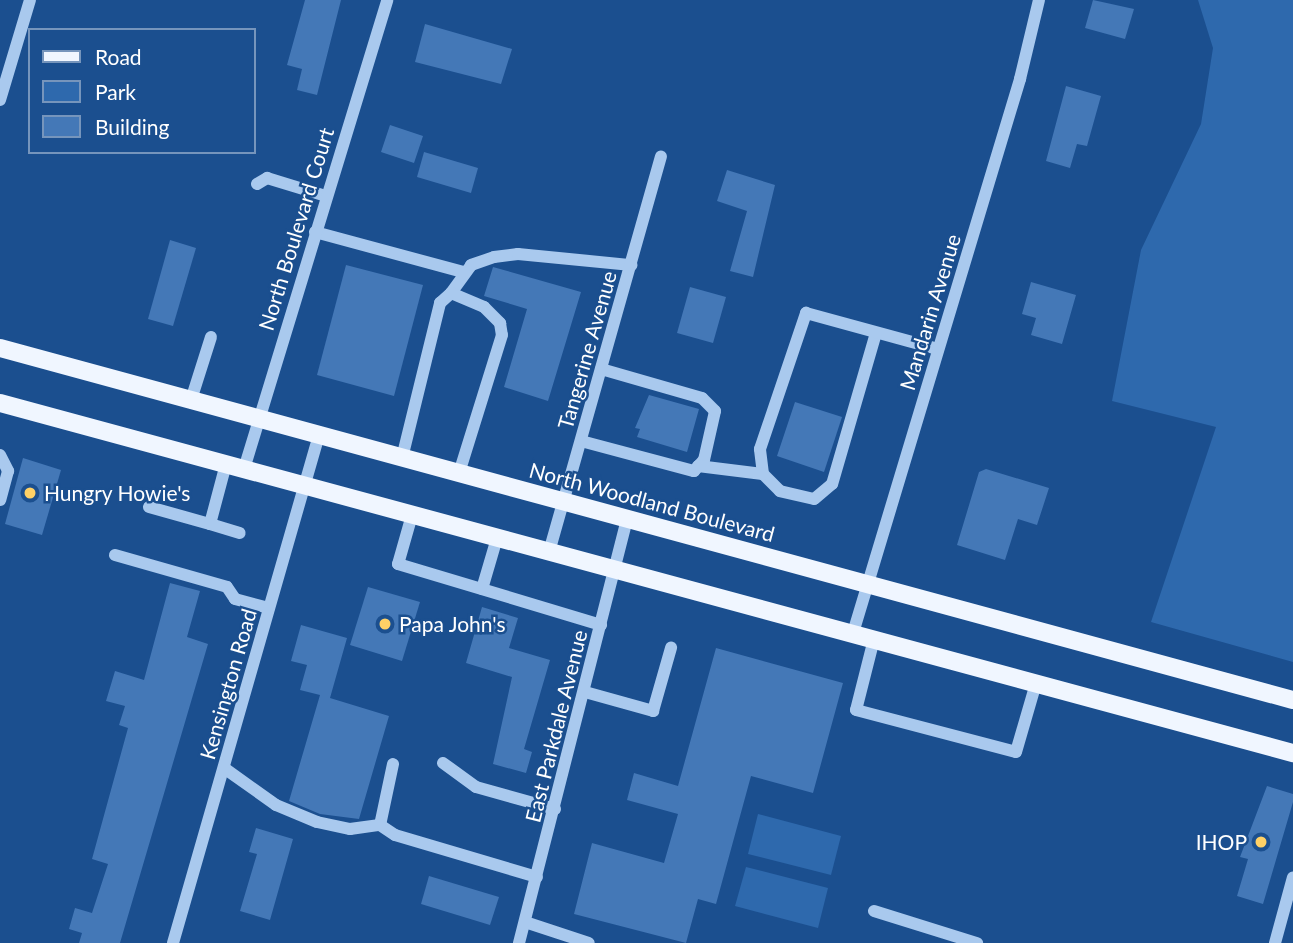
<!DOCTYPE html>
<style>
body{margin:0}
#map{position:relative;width:1293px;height:943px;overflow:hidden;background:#1b4f8f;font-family:Lato,sans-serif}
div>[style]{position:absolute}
.green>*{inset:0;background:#2e69ad}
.building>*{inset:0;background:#4478b7}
.minor>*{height:12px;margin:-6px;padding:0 6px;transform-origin:6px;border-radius:6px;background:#a9c9ee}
.major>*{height:18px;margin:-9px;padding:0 9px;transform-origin:9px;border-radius:9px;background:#f0f6ff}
.dots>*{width:19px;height:19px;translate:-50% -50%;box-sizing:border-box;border:4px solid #1b4f8f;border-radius:50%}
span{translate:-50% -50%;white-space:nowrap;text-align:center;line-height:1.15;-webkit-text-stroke:5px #1b4f8f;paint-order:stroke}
.street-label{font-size:21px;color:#fff}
.poi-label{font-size:21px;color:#fff}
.left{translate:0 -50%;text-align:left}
.right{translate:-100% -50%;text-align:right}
.legend{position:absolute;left:28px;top:28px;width:228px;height:126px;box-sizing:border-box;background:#1b4f8f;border:2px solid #7695bc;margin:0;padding:9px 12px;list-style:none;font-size:21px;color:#fff}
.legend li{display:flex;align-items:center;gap:14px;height:35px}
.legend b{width:35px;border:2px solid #7695bc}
</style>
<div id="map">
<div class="green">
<div style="clip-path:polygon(1198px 0,1293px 0,1293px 662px,1151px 622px,1216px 427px,1112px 401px,1141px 250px,1201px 124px,1213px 48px)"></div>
<div style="clip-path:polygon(758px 814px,841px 836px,831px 875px,748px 854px)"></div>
<div style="clip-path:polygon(746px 867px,828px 888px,818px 928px,735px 906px)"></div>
</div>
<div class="building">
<div style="clip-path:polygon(305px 0,341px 0,317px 95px,297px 90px,302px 69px,287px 65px)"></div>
<div style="clip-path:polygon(1093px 0,1134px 9px,1125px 39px,1085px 28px)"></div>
<div style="clip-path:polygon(425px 24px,512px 49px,501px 84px,415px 62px)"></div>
<div style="clip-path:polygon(1066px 86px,1101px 96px,1087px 146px,1077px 144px,1070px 168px,1046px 161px)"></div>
<div style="clip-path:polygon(390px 125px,423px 136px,414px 163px,381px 152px)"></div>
<div style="clip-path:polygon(424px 152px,478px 168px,471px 193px,417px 177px)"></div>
<div style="clip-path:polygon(727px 170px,775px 185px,753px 277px,730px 271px,747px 211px,717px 201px)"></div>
<div style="clip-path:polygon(170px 240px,196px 248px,173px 326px,148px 319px)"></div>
<div style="clip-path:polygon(346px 265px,423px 285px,394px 396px,317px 375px)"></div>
<div style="clip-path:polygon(493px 267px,581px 292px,548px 401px,504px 387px,527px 309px,484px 296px)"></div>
<div style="clip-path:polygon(1031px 282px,1076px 295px,1062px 344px,1031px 335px,1036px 318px,1022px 314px)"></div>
<div style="clip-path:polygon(690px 287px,726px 297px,713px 343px,677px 333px)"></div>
<div style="clip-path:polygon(649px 395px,699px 409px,687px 452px,637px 437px,640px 429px,635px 428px)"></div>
<div style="clip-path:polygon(795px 402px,842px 417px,824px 472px,777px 456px)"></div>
<div style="clip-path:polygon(23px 458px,61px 470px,42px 535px,5px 524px)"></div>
<div style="clip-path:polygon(986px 469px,1049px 488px,1037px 525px,1018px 519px,1005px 560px,957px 545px,979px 472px)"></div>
<div style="clip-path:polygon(170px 583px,200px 591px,187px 637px,208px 644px,120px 943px,79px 943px,82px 933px,69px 929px,75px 908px,92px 913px,108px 864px,92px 859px,128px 728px,119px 725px,125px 706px,106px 701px,115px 671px,144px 680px)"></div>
<div style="clip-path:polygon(368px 587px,420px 602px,402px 661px,350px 645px)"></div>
<div style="clip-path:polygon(482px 607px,518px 618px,509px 648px,550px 660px,524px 749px,532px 752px,526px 773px,493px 764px,512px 677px,466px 663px)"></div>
<div style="clip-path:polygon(301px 625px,347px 638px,330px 698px,389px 716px,359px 819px,320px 814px,289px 801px,320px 695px,300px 690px,307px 665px,291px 661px)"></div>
<div style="clip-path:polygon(716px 648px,843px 683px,813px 793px,751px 776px,716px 904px,698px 899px,686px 943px,574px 914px,592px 843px,664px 863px,678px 814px,627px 800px,634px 773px,678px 786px)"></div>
<div style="clip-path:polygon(1267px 786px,1293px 794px,1293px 802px,1263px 904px,1237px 896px,1248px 859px,1240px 857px)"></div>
<div style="clip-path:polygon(256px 828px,293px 839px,270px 920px,240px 911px,257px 854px,249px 852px)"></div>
<div style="clip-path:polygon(429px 876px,499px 897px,490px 925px,421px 904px)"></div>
</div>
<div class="minor">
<div style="left:0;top:100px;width:104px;rotate:-73.3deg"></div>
<div style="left:257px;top:184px;width:12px;rotate:-31deg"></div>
<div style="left:267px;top:178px;width:62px;rotate:17deg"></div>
<div style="left:315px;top:232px;width:153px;rotate:15.1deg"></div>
<div style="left:451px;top:293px;width:34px;rotate:-54deg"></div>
<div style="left:471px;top:265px;width:24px;rotate:-19deg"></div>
<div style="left:494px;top:257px;width:24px;rotate:-7deg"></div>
<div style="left:518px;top:254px;width:114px;rotate:5.6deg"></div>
<div style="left:876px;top:333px;width:157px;rotate:106.2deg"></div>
<div style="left:832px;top:484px;width:23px;rotate:140deg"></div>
<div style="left:814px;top:499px;width:35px;rotate:-167deg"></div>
<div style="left:780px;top:491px;width:24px;rotate:-135deg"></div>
<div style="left:763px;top:474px;width:25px;rotate:-97deg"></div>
<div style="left:760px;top:449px;width:144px;rotate:-71.3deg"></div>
<div style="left:806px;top:313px;width:137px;rotate:15.3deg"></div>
<div style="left:191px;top:400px;width:66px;rotate:-72.4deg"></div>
<div style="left:581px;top:441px;width:117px;rotate:14.9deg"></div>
<div style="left:694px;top:471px;width:15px;rotate:-48deg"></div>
<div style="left:704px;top:460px;width:50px;rotate:-77.3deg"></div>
<div style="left:715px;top:411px;width:18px;rotate:-135deg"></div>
<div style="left:702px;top:398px;width:105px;rotate:-164deg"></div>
<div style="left:0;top:455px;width:18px;rotate:63deg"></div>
<div style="left:8px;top:471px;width:30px;rotate:105deg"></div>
<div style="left:402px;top:458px;width:160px;rotate:-76.2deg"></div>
<div style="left:440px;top:303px;width:15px;rotate:-42deg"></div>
<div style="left:451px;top:293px;width:36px;rotate:23deg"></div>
<div style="left:484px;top:307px;width:23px;rotate:45deg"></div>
<div style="left:500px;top:323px;width:12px;rotate:81deg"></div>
<div style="left:502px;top:335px;width:145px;rotate:107.3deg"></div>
<div style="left:698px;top:466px;width:65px;rotate:7deg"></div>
<div style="left:244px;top:469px;width:490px;rotate:-73deg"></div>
<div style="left:149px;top:507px;width:63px;rotate:15.6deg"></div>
<div style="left:210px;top:524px;width:62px;rotate:-75.1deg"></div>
<div style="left:412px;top:515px;width:51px;rotate:105.9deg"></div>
<div style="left:398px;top:564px;width:212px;rotate:16.7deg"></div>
<div style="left:210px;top:524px;width:31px;rotate:17deg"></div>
<div style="left:549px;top:552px;width:411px;rotate:-74.2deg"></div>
<div style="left:115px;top:555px;width:116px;rotate:15.9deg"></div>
<div style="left:227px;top:587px;width:14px;rotate:56deg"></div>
<div style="left:235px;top:599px;width:35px;rotate:15deg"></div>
<div style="left:482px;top:589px;width:53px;rotate:-73.6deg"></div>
<div style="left:853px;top:633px;width:579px;rotate:-73.22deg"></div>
<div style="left:1020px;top:79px;width:81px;rotate:-76.5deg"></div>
<div style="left:874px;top:639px;width:73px;rotate:104.2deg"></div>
<div style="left:856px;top:710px;width:165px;rotate:14.7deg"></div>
<div style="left:1016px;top:752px;width:72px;rotate:-73.8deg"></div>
<div style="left:585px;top:692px;width:71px;rotate:15.6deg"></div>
<div style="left:653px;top:711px;width:66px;rotate:-74.1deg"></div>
<div style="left:443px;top:763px;width:41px;rotate:36deg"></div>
<div style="left:476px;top:787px;width:82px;rotate:15.6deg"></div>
<div style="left:393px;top:764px;width:62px;rotate:102deg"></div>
<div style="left:380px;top:825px;width:18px;rotate:34deg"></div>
<div style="left:395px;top:835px;width:148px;rotate:16.5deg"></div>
<div style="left:224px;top:768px;width:64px;rotate:35.4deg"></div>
<div style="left:276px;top:805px;width:44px;rotate:22.5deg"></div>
<div style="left:317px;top:822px;width:34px;rotate:12deg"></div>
<div style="left:350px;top:829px;width:30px;rotate:-8deg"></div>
<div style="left:874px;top:911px;width:108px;rotate:17.3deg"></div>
<div style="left:525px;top:922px;width:67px;rotate:18.2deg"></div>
<div style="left:173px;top:943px;width:529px;rotate:-73.97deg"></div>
<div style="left:519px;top:943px;width:439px;rotate:-75.7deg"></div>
<div style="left:1275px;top:943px;width:68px;rotate:-74.7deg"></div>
</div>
<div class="major">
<div style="left:0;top:348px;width:1340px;rotate:15.23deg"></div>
<div style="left:0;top:403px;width:1340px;rotate:15.15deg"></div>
</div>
<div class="dots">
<div style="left:30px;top:493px;background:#ffd166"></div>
<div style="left:385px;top:624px;background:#ffd166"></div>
<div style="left:1261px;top:842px;background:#ffd166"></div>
</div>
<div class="street-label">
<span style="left:296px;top:229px;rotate:-73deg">North Boulevard Court</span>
<span style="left:930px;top:312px;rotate:-73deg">Mandarin Avenue</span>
<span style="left:587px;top:350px;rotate:-74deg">Tangerine Avenue</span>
<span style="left:652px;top:502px;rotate:15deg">North Woodland Boulevard</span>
<span style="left:228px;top:684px;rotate:-74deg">Kensington Road</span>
<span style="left:556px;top:726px;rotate:-76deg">East Parkdale Avenue</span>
</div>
<div class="poi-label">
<span class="left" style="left:44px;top:493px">Hungry Howie's</span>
<span class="left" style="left:399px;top:624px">Papa John's</span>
<span class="right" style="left:1247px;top:842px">IHOP</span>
</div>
<ul class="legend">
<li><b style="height:9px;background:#f0f6ff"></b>Road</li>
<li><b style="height:19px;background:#2e69ad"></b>Park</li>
<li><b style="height:19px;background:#4478b7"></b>Building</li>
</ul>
</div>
